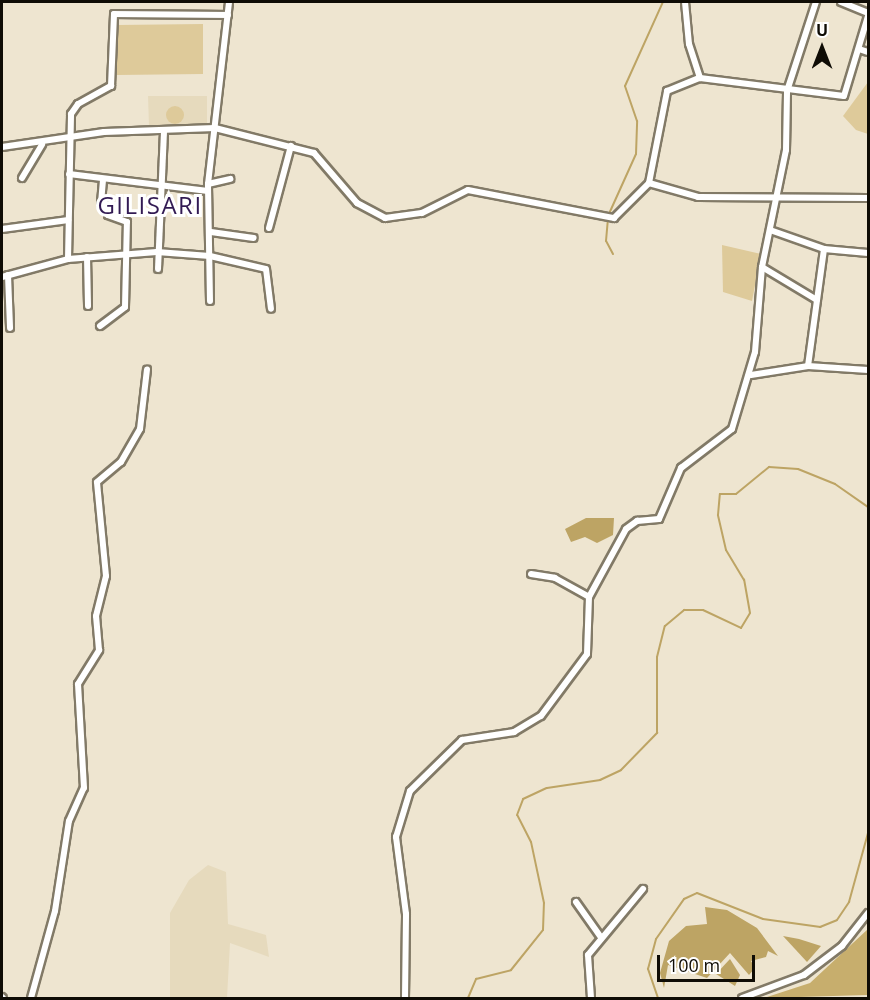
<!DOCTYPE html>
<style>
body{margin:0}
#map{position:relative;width:870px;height:1000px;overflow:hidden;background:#eee5d0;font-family:"Open Sans",sans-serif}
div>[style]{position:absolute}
.built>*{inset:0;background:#e6dabd}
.green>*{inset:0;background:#deca9a}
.round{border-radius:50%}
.forest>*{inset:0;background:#c7ae6d}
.water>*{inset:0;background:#bda464}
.stream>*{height:2px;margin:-1px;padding:0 1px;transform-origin:1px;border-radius:1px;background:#bda464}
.roads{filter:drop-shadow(2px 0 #827a67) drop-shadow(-2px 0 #827a67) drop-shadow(0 2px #827a67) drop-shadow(0 -2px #827a67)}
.minor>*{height:6px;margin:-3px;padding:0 3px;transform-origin:3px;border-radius:3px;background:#fff}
span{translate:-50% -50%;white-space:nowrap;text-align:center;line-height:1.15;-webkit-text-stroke:6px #fff;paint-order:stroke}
.quarter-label{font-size:24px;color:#321a53;letter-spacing:1.5px}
.frame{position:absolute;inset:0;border:3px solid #0f0c05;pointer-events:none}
.north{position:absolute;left:792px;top:18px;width:60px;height:60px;-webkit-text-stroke:4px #fff;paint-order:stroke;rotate:0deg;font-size:16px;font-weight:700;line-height:24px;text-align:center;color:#0f0c05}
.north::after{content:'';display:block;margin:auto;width:21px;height:27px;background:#0f0c05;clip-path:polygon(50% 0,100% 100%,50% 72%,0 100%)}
.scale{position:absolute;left:657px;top:955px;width:98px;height:27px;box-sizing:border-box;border:3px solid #0f0c05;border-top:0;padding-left:8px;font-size:18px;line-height:21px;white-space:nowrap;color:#0f0c05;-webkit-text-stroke:4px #fff;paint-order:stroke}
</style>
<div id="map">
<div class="built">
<div style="clip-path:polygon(148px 96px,207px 96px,207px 126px,149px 126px)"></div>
<div style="clip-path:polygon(208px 865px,226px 872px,228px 924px,266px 935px,269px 957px,230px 943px,227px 998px,170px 998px,170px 913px,189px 880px)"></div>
</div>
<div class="green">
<div style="clip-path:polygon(203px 24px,203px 74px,117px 75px,117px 25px)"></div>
<div style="clip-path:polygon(868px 82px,868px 134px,856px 130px,843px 116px)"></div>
<div class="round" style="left:166px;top:106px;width:18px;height:18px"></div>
<div style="clip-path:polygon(722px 245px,761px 254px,752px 301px,723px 292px)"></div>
</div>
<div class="forest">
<div style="clip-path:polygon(868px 929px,868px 995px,764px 998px,810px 983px)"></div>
</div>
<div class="water">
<div style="clip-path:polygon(586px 518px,614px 518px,613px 535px,597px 543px,585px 537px,571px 542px,565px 529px)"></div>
<div style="clip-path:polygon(705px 907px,727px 910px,757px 928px,778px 956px,768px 951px,766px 957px,751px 961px,755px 968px,749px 975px,730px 953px,707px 978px,668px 965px,664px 988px,660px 973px,669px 941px,686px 926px,707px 924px)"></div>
<div style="clip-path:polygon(783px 936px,799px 939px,821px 946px,807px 962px)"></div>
<div style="clip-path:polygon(730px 959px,740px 975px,735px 986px,716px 974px)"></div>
</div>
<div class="stream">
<div style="left:613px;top:254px;width:15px;rotate:-118deg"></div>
<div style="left:606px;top:241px;width:25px;rotate:-85deg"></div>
<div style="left:608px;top:216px;width:68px;rotate:-65.7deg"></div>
<div style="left:636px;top:154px;width:33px;rotate:-88deg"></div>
<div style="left:637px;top:121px;width:37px;rotate:-109deg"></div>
<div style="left:625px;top:86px;width:92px;rotate:-65.7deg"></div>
<div style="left:468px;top:998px;width:21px;rotate:-67deg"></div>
<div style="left:476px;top:979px;width:36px;rotate:-14deg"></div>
<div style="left:511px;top:970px;width:51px;rotate:-51.3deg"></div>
<div style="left:543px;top:930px;width:27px;rotate:-88deg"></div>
<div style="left:544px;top:903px;width:62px;rotate:-102deg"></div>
<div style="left:531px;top:842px;width:30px;rotate:-117deg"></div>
<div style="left:517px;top:815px;width:17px;rotate:-69deg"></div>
<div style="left:523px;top:799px;width:26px;rotate:-25deg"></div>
<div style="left:547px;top:788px;width:54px;rotate:-8.6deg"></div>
<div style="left:600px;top:780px;width:23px;rotate:-25deg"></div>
<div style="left:621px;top:770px;width:52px;rotate:-45.8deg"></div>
<div style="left:657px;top:733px;width:76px;rotate:-90deg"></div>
<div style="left:657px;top:657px;width:32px;rotate:-76deg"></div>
<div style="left:665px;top:626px;width:25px;rotate:-40deg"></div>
<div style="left:684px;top:610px;width:19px"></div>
<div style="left:703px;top:610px;width:42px;rotate:25.3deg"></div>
<div style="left:741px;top:628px;width:17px;rotate:-59deg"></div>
<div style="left:750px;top:613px;width:34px;rotate:-100deg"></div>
<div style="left:744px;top:580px;width:35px;rotate:-121deg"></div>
<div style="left:726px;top:550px;width:36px;rotate:-103deg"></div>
<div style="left:718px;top:515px;width:21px;rotate:-85deg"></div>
<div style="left:720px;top:494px;width:16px"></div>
<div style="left:736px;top:494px;width:43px;rotate:-39.3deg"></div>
<div style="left:769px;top:467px;width:29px;rotate:4deg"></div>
<div style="left:798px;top:469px;width:40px;rotate:22deg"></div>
<div style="left:835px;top:484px;width:40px;rotate:34.9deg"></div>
<div style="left:658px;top:998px;width:31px;rotate:-109deg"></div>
<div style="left:648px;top:969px;width:31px;rotate:-75deg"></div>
<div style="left:656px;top:939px;width:49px;rotate:-55deg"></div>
<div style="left:684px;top:899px;width:14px;rotate:-25deg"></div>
<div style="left:697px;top:893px;width:71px;rotate:21.5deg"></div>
<div style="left:763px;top:919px;width:58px;rotate:8deg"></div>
<div style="left:820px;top:927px;width:18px;rotate:-22deg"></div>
<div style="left:837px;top:920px;width:22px;rotate:-56deg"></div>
<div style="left:849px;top:902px;width:72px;rotate:-74.6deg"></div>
</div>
<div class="roads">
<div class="minor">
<div style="left:685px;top:2px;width:42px;rotate:84.6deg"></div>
<div style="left:689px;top:44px;width:36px;rotate:72deg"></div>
<div style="left:841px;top:2px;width:29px;rotate:22deg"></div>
<div style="left:859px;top:49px;width:9px;rotate:18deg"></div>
<div style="left:2px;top:147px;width:103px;rotate:-8.4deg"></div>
<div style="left:104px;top:132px;width:111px;rotate:-2.1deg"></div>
<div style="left:215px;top:128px;width:102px;rotate:14.2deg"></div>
<div style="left:314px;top:153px;width:66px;rotate:49.3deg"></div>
<div style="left:357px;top:203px;width:32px;rotate:28deg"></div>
<div style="left:385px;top:218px;width:37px;rotate:-8deg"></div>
<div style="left:422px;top:213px;width:51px;rotate:-26.6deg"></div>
<div style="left:468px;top:190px;width:149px;rotate:10.9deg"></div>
<div style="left:614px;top:218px;width:49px;rotate:-45deg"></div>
<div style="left:649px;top:183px;width:94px;rotate:-78.9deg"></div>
<div style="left:667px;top:91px;width:35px;rotate:-22deg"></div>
<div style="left:700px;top:78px;width:145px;rotate:7.1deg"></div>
<div style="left:844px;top:96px;width:84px;rotate:-73.3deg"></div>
<div style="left:69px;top:174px;width:140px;rotate:7deg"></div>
<div style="left:22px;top:178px;width:39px;rotate:-59deg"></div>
<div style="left:649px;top:183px;width:51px;rotate:15.9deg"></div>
<div style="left:698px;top:197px;width:170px;rotate:0.3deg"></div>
<div style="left:208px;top:184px;width:23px;rotate:-13deg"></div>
<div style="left:269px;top:228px;width:85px;rotate:-75deg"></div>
<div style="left:2px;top:229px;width:67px;rotate:-7.8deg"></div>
<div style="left:770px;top:230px;width:57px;rotate:19.4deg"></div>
<div style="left:824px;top:249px;width:44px;rotate:5.2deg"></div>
<div style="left:211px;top:232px;width:43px;rotate:7.9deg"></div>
<div style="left:87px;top:257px;width:49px;rotate:88.8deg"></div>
<div style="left:68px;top:259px;width:145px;rotate:-88.8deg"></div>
<div style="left:71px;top:114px;width:12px;rotate:-55deg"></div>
<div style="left:78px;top:104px;width:38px;rotate:-29deg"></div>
<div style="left:111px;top:86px;width:72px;rotate:-87.6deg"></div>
<div style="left:114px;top:14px;width:114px;rotate:0.5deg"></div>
<div style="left:762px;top:267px;width:64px;rotate:31deg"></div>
<div style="left:158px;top:269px;width:139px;rotate:-87.5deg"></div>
<div style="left:8px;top:275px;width:53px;rotate:87.8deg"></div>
<div style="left:2px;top:277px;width:68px;rotate:-15.3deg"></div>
<div style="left:68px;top:259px;width:89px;rotate:-4.5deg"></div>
<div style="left:157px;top:252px;width:53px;rotate:4.3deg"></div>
<div style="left:210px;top:256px;width:57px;rotate:13.1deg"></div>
<div style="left:266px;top:269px;width:40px;rotate:82.9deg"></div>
<div style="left:210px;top:301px;width:117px;rotate:-91deg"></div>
<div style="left:208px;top:184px;width:183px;rotate:-83.4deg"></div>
<div style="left:100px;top:326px;width:31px;rotate:-37deg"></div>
<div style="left:125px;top:307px;width:85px;rotate:-88.7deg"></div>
<div style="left:127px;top:222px;width:20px;rotate:-160deg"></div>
<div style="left:108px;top:215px;width:10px;rotate:-84deg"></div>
<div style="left:109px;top:205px;width:8px;rotate:-166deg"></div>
<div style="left:101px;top:203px;width:24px;rotate:-85deg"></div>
<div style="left:808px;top:366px;width:118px;rotate:-82.2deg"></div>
<div style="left:751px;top:375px;width:58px;rotate:-9deg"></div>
<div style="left:808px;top:366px;width:60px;rotate:3.8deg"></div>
<div style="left:531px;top:574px;width:24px;rotate:9deg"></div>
<div style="left:555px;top:578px;width:39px;rotate:29deg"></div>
<div style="left:576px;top:902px;width:42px;rotate:54.8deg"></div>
<div style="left:2px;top:997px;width:1px;rotate:45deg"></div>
<div style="left:31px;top:998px;width:90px;rotate:-74.6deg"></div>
<div style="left:55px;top:911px;width:91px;rotate:-81.2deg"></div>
<div style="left:69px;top:821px;width:36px;rotate:-66deg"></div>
<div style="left:84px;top:788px;width:104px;rotate:-93.3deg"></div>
<div style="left:78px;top:684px;width:40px;rotate:-58deg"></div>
<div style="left:99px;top:650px;width:34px;rotate:-95deg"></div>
<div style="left:96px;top:616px;width:41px;rotate:-76deg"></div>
<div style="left:106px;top:576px;width:94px;rotate:-95.5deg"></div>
<div style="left:97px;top:482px;width:31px;rotate:-40deg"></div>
<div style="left:121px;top:462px;width:38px;rotate:-60deg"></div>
<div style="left:140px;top:429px;width:60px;rotate:-83.3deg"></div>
<div style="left:405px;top:998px;width:84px;rotate:-89.3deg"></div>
<div style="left:406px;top:914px;width:78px;rotate:-97.4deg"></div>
<div style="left:396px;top:837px;width:48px;rotate:-73.1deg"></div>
<div style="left:410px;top:791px;width:73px;rotate:-44.4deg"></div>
<div style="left:462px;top:740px;width:53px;rotate:-8.7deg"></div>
<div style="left:514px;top:732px;width:31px;rotate:-31deg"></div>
<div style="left:541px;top:716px;width:77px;rotate:-53.4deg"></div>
<div style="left:587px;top:654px;width:57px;rotate:-88deg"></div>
<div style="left:589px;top:597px;width:77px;rotate:-61.4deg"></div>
<div style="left:626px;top:529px;width:14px;rotate:-36deg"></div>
<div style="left:637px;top:521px;width:22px;rotate:-5deg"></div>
<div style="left:659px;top:519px;width:56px;rotate:-66.7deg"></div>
<div style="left:681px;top:468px;width:64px;rotate:-37.4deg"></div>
<div style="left:732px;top:429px;width:80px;rotate:-73.4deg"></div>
<div style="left:755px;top:352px;width:85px;rotate:-85.3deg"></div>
<div style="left:762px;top:267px;width:119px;rotate:-78.4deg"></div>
<div style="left:786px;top:150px;width:59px;rotate:-89deg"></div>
<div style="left:787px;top:91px;width:94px;rotate:-72deg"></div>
<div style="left:591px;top:998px;width:43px;rotate:-94deg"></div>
<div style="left:588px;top:955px;width:86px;rotate:-50.2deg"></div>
<div style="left:742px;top:998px;width:66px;rotate:-20.4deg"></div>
<div style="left:804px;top:975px;width:48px;rotate:-37.3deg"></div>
<div style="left:842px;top:946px;width:42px;rotate:-51.8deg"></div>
</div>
</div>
<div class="quarter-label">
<span style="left:150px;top:205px">GILISARI</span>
</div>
<div class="frame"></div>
<div class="north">U</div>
<div class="scale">100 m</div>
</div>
